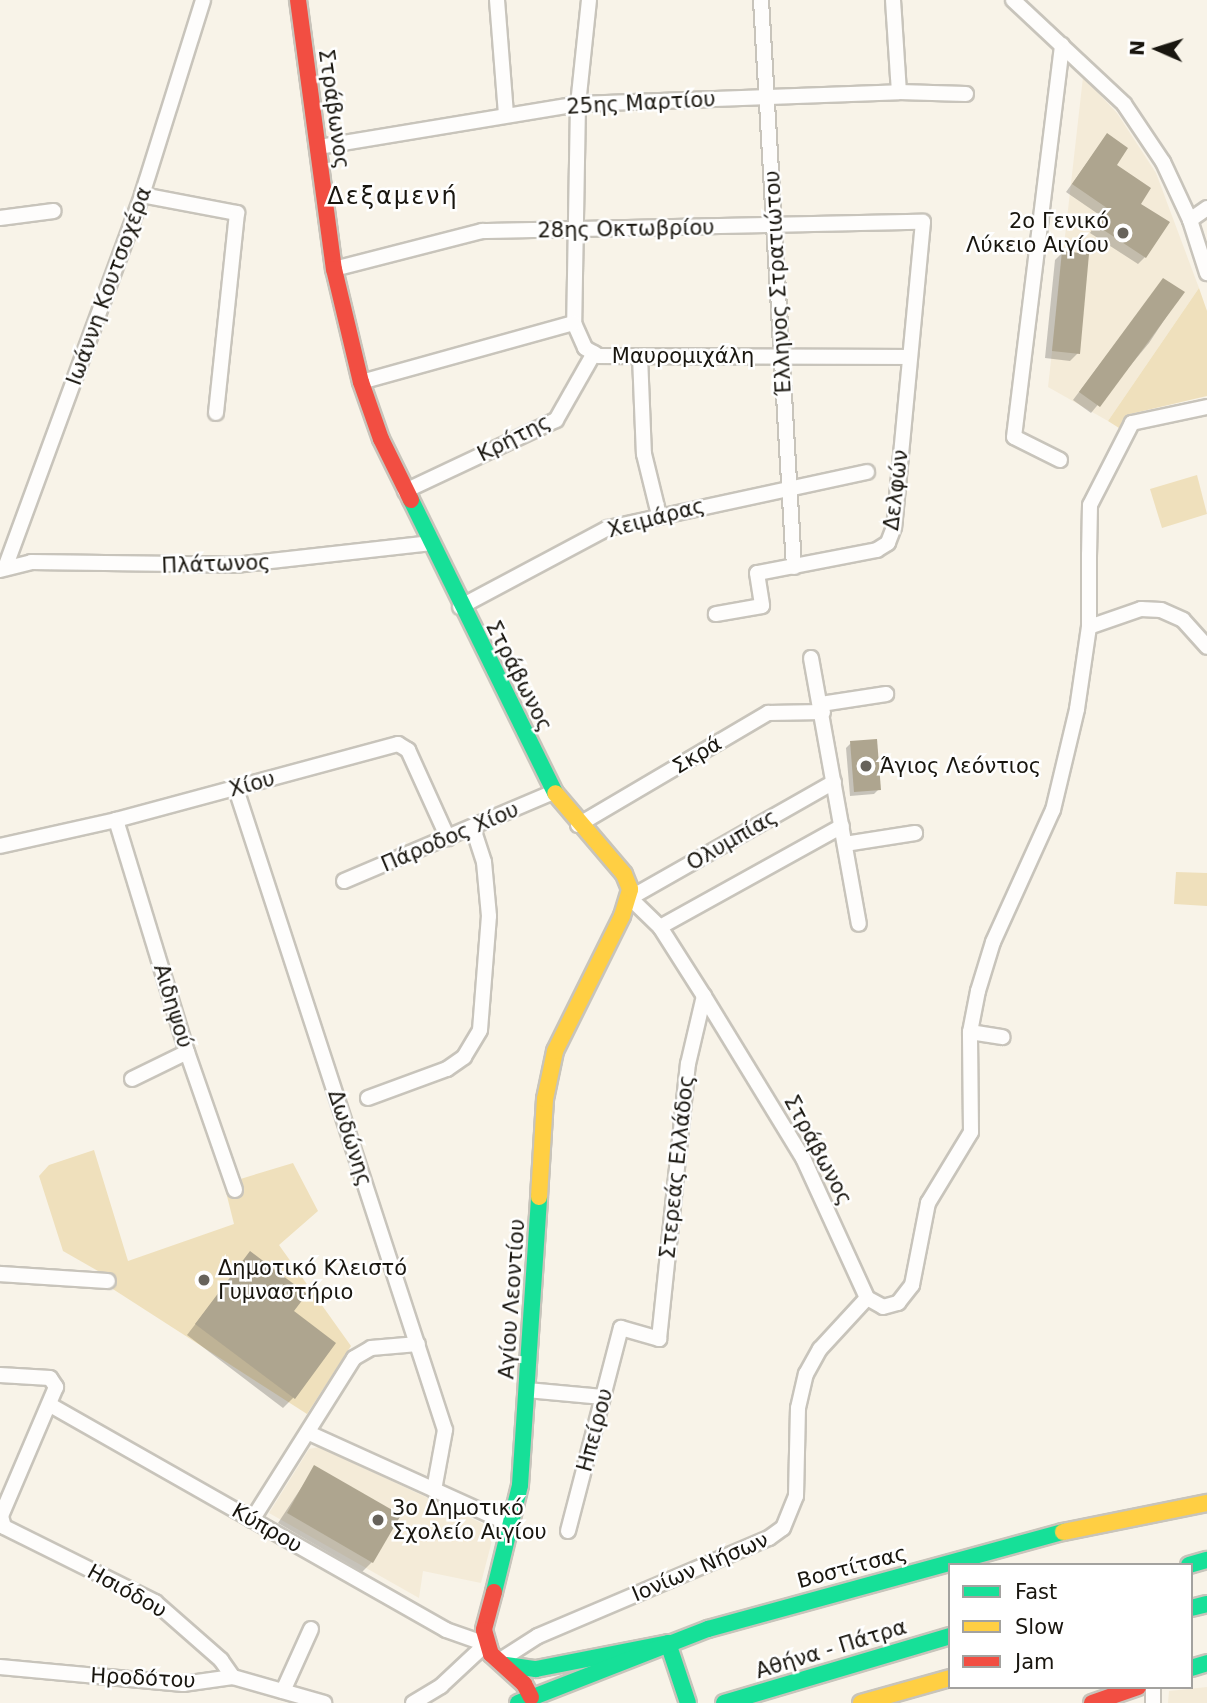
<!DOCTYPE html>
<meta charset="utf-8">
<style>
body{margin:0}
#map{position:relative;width:1207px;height:1703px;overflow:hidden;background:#f8f3e8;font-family:"DejaVu Sans",sans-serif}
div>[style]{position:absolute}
.built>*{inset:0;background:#f4ebd8}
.green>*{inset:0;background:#efe0bc}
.shadow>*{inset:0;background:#0003}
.building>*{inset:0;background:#aea58f}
.roads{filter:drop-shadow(2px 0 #c8c4bb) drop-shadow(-2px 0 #c8c4bb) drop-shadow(0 2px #c8c4bb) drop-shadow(0 -2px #c8c4bb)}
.street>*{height:14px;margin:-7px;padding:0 7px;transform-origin:7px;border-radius:7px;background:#fefdfc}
.fast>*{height:16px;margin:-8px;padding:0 8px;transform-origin:8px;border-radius:8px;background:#16e098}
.slow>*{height:16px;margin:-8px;padding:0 8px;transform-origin:8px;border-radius:8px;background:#ffcf43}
.jam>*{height:16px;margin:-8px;padding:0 8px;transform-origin:8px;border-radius:8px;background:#f24e42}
.dots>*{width:19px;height:19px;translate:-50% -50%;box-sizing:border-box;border:4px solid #fff;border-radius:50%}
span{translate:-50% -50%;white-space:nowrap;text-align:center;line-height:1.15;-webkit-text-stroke:5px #fff;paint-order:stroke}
.street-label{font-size:21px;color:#19160f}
.poi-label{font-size:21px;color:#19160f}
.right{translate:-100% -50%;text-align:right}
.left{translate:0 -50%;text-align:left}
.quarter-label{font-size:24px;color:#19160f;letter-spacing:2px}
.legend{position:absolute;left:948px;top:1563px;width:245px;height:126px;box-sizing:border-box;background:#fff;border:2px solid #a3a29f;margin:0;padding:9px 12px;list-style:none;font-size:21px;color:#19160f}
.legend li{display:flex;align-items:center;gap:14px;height:35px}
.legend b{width:35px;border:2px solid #a3a29f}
.north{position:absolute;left:1123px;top:14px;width:70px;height:70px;-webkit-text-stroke:5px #fff;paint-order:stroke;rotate:273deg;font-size:19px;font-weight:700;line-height:28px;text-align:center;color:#19160f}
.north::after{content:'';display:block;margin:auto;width:24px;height:32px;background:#19160f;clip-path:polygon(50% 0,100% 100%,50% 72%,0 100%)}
</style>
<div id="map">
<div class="built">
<div style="clip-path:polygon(1083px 77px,1117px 113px,1156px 173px,1199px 288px,1108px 421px,1048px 387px)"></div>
<div style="clip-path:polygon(319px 1447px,490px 1527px,494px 1533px,481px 1583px,423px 1571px,419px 1598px,269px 1513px,309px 1449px)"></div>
<div style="clip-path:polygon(1207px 1687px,1207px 1703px,1168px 1703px,1169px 1691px)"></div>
</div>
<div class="green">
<div style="clip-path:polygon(1199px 288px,1207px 311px,1207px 396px,1130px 414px,1119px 428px,1108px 421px)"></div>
<div style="clip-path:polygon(1197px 475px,1207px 514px,1162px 528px,1150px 489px)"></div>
<div style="clip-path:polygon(1176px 872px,1207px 873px,1207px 906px,1174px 904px)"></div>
<div style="clip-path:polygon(94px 1150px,128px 1261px,234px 1224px,224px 1184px,293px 1163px,318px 1211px,279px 1245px,351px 1346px,307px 1414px,105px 1284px,105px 1275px,63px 1251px,39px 1176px,49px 1165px)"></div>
</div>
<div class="shadow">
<div style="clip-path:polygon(1107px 135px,1145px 257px,1138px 264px,1090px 233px,1101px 216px,1066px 192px)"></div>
<div style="clip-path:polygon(1062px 253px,1078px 353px,1070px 361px,1045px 358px,1055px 260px)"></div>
<div style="clip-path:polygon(1163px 280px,1182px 293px,1149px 343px,1091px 413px,1073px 400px)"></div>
<div style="clip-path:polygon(851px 743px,879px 789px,874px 794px,850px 796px,846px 748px)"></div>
<div style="clip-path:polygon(250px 1253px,291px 1312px,293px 1398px,283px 1408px,187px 1335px)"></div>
<div style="clip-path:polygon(315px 1467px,372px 1562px,362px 1572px,278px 1523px)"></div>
</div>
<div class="building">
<div style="clip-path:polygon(1107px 133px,1128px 148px,1117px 165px,1151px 188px,1141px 204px,1170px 222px,1146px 258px,1096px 225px,1107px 208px,1072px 184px)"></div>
<div style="clip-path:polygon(1062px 251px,1089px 254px,1080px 354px,1052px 351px)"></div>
<div style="clip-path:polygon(1163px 278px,1185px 292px,1100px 407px,1079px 392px)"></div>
<div style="clip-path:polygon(877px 739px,881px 790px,854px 792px,850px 741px)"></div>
<div style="clip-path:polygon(250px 1251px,307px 1294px,294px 1311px,336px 1343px,295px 1399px,195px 1324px)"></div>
<div style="clip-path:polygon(314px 1465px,401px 1515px,373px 1563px,287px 1513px)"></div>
</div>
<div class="roads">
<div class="street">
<div style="left:497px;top:0;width:114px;rotate:85.5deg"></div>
<div style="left:589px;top:0;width:105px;rotate:96deg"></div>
<div style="left:578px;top:104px;width:219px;rotate:91deg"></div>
<div style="left:574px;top:323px;width:27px;rotate:66deg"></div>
<div style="left:585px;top:348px;width:16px;rotate:30deg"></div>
<div style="left:599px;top:356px;width:310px;rotate:0.2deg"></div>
<div style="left:761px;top:0;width:568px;rotate:86.67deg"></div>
<div style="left:893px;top:0;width:92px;rotate:86.3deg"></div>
<div style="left:1013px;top:0;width:152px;rotate:43.1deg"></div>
<div style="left:1124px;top:104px;width:70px;rotate:56.1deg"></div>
<div style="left:1163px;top:162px;width:64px;rotate:65deg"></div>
<div style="left:1190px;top:220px;width:56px;rotate:72.2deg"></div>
<div style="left:319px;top:147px;width:263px;rotate:-9.4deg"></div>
<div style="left:578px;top:104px;width:321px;rotate:-2.1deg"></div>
<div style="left:899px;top:92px;width:67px;rotate:1.7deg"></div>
<div style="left:142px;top:195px;width:97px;rotate:10.7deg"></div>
<div style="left:237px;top:213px;width:201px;rotate:96deg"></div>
<div style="left:0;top:218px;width:54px;rotate:-7.4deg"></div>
<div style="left:1190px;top:220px;width:21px;rotate:-35deg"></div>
<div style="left:334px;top:269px;width:153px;rotate:-14.4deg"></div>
<div style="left:482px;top:231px;width:441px;rotate:-1.2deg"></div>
<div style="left:923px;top:222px;width:306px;rotate:95.4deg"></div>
<div style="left:894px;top:527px;width:17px;rotate:111deg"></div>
<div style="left:888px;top:543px;width:13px;rotate:148deg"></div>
<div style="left:877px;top:550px;width:122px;rotate:169.1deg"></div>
<div style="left:757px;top:573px;width:33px;rotate:81deg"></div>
<div style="left:762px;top:606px;width:47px;rotate:170.1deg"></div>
<div style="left:640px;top:356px;width:98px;rotate:87.7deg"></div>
<div style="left:644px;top:454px;width:63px;rotate:76.2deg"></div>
<div style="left:361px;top:382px;width:221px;rotate:-15.5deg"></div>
<div style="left:1207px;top:407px;width:77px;rotate:168deg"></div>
<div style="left:1132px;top:423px;width:92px;rotate:117.1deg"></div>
<div style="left:1090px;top:505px;width:50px;rotate:91.1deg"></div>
<div style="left:1089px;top:555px;width:72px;rotate:90deg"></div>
<div style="left:1089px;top:627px;width:55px;rotate:-19.1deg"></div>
<div style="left:1141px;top:609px;width:20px;rotate:3deg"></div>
<div style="left:1161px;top:610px;width:24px;rotate:24deg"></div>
<div style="left:1183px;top:620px;width:36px;rotate:48deg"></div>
<div style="left:1060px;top:460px;width:51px;rotate:-153.4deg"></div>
<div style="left:1014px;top:437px;width:395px;rotate:-83deg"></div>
<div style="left:405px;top:491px;width:167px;rotate:-25.2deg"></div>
<div style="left:556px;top:420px;width:77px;rotate:-60.4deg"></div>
<div style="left:5px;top:568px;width:397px;rotate:-69.8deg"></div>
<div style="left:142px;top:195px;width:204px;rotate:-72.6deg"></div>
<div style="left:0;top:570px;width:32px;rotate:-14deg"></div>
<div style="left:31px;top:562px;width:204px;rotate:0.8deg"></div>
<div style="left:235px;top:565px;width:198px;rotate:-6.4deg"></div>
<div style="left:460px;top:607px;width:168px;rotate:-28.1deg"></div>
<div style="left:608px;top:528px;width:265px;rotate:-12.2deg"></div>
<div style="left:811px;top:658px;width:270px;rotate:79.8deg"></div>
<div style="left:821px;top:704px;width:66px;rotate:-8.7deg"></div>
<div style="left:834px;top:782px;width:235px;rotate:150.4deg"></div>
<div style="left:630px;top:898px;width:42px;rotate:44deg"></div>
<div style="left:660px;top:927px;width:82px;rotate:57.5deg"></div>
<div style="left:704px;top:996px;width:190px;rotate:58.6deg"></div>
<div style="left:803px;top:1158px;width:154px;rotate:65.4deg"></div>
<div style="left:867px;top:1298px;width:18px;rotate:29deg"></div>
<div style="left:883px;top:1307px;width:16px;rotate:-15deg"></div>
<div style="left:898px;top:1303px;width:23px;rotate:-52deg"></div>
<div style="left:912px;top:1285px;width:84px;rotate:-79deg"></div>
<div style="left:928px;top:1203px;width:83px;rotate:-58.8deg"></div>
<div style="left:971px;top:1132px;width:100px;rotate:-90.6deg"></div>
<div style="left:970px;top:1032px;width:42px;rotate:-79deg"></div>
<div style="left:978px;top:991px;width:51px;rotate:-73deg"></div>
<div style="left:993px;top:942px;width:145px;rotate:-65.6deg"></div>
<div style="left:1053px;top:810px;width:104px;rotate:-76.6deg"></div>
<div style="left:1077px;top:709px;width:83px;rotate:-81.7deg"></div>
<div style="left:236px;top:789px;width:674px;rotate:71.94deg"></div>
<div style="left:445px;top:1430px;width:61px;rotate:100.4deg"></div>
<div style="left:116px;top:820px;width:243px;rotate:73deg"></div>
<div style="left:187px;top:1052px;width:146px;rotate:70.8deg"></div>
<div style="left:578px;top:825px;width:221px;rotate:-30.5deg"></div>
<div style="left:768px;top:713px;width:55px;rotate:-1deg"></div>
<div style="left:845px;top:844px;width:71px;rotate:-8.9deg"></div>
<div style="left:0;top:846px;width:119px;rotate:-12.6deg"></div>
<div style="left:116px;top:820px;width:292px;rotate:-15.1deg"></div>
<div style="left:398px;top:744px;width:12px;rotate:31deg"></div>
<div style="left:408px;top:750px;width:97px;rotate:65.6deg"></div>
<div style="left:344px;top:881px;width:228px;rotate:-23deg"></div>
<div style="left:660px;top:927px;width:208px;rotate:-29deg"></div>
<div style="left:970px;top:1032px;width:33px;rotate:9deg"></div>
<div style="left:132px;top:1079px;width:61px;rotate:-26.1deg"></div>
<div style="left:368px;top:1098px;width:84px;rotate:-20.2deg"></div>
<div style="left:447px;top:1069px;width:21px;rotate:-35deg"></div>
<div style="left:464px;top:1057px;width:31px;rotate:-59deg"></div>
<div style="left:480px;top:1030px;width:114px;rotate:-85.5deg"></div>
<div style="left:489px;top:916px;width:54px;rotate:-95.3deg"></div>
<div style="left:484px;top:862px;width:36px;rotate:-108deg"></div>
<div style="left:0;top:1274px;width:108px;rotate:3.7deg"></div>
<div style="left:0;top:1375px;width:50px;rotate:3.4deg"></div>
<div style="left:50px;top:1378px;width:11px;rotate:56deg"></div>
<div style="left:56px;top:1387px;width:140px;rotate:113.1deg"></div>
<div style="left:1px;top:1516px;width:11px;rotate:75deg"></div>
<div style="left:4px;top:1527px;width:169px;rotate:26.4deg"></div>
<div style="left:155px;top:1602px;width:88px;rotate:41.3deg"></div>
<div style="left:221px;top:1660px;width:21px;rotate:55deg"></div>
<div style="left:527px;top:1390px;width:76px;rotate:5.3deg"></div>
<div style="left:52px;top:1406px;width:453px;rotate:29.6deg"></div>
<div style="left:446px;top:1630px;width:42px;rotate:19.3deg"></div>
<div style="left:309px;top:1433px;width:223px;rotate:24.4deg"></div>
<div style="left:252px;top:1520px;width:191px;rotate:-57.8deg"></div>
<div style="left:354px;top:1358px;width:20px;rotate:-30deg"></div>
<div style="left:371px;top:1348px;width:47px;rotate:-4.9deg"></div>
<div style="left:568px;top:1531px;width:210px;rotate:-75.4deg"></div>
<div style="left:621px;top:1328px;width:40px;rotate:16deg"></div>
<div style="left:659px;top:1339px;width:277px;rotate:-84deg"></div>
<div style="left:688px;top:1064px;width:70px;rotate:-76.8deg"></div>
<div style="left:499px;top:1661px;width:46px;rotate:-32.7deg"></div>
<div style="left:538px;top:1636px;width:251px;rotate:-23deg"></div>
<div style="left:769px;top:1538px;width:17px;rotate:-36deg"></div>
<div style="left:783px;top:1528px;width:35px;rotate:-68deg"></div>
<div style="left:796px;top:1496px;width:88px;rotate:-88.7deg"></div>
<div style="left:798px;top:1408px;width:35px;rotate:-77deg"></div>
<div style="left:806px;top:1374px;width:29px;rotate:-61deg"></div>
<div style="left:820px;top:1349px;width:69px;rotate:-47.3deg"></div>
<div style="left:0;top:1667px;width:184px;rotate:5.3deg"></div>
<div style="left:183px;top:1684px;width:50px;rotate:-8deg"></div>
<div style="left:233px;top:1677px;width:95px;rotate:15.9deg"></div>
<div style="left:283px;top:1691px;width:68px;rotate:-65.7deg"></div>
<div style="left:413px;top:1703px;width:33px;rotate:-31deg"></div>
<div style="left:441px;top:1686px;width:62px;rotate:-43deg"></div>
<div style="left:1153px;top:1703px;width:16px;rotate:-90deg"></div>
</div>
<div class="fast">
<div style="left:411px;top:500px;width:326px;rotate:63.8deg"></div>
<div style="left:1189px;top:1565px;width:19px;rotate:-16deg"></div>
<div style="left:494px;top:1592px;width:110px;rotate:-76.3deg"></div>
<div style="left:520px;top:1485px;width:289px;rotate:-86.2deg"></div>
<div style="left:1191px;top:1608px;width:16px;rotate:-14deg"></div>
<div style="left:506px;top:1665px;width:30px;rotate:8deg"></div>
<div style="left:536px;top:1669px;width:135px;rotate:-11.1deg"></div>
<div style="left:668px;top:1643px;width:63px;rotate:71.6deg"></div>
<div style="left:1191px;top:1668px;width:17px;rotate:-17deg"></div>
<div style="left:518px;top:1703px;width:204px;rotate:-21.3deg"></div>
<div style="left:708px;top:1629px;width:368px;rotate:-15.3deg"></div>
<div style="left:724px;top:1703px;width:236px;rotate:-16.5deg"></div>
</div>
<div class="slow">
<div style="left:539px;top:1197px;width:98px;rotate:-86.5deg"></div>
<div style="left:545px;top:1099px;width:49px;rotate:-78.2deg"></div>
<div style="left:555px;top:1051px;width:151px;rotate:-63.6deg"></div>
<div style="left:622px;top:916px;width:28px;rotate:-73deg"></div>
<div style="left:630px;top:889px;width:16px;rotate:-112deg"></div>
<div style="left:624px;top:874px;width:106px;rotate:-130.4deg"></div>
<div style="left:1063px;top:1532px;width:147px;rotate:-11.4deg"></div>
<div style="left:861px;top:1703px;width:92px;rotate:-15.7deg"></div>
</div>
<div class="jam">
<div style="left:298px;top:0;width:271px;rotate:82.4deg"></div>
<div style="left:334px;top:269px;width:116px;rotate:76.6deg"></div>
<div style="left:361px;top:382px;width:60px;rotate:70.7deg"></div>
<div style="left:381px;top:439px;width:68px;rotate:63.8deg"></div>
<div style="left:494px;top:1592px;width:39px;rotate:105deg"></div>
<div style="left:484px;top:1630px;width:25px;rotate:74deg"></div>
<div style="left:491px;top:1654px;width:45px;rotate:42.3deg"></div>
<div style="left:524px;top:1684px;width:15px;rotate:62deg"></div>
<div style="left:1092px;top:1703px;width:49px;rotate:-19.2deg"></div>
</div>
</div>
<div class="dots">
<div style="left:1123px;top:233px;background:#67635b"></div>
<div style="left:866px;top:766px;background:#67635b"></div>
<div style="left:204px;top:1280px;background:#67635b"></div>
<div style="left:378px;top:1520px;background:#67635b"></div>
</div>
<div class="street-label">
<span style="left:641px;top:103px;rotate:-3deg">25ης Μαρτίου</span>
<span style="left:334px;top:109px;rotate:82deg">Στράβωνος</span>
<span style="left:626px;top:229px;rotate:-1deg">28ης Οκτωβρίου</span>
<span style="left:778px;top:283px;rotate:-93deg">Έλληνος Στρατιώτου</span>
<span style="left:109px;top:286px;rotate:-70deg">Ιωάννη Κουτσοχέρα</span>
<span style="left:683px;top:356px">Μαυρομιχάλη</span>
<span style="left:514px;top:438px;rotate:-27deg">Κρήτης</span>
<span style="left:896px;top:490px;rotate:-83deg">Δελφών</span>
<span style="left:656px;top:518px;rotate:-15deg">Χειμάρας</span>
<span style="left:216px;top:564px;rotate:-2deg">Πλάτωνος</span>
<span style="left:519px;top:676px;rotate:63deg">Στράβωνος</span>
<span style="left:697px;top:755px;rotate:-31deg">Σκρά</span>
<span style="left:252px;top:784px;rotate:-15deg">Χίου</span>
<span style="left:450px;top:837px;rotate:-23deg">Πάροδος Χίου</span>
<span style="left:732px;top:840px;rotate:-30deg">Ολυμπίας</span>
<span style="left:173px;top:1006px;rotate:73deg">Αιδηψού</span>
<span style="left:350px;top:1138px;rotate:72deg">Δωδώνης</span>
<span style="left:818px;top:1150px;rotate:62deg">Στράβωνος</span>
<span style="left:677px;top:1167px;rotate:-84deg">Στερεάς Ελλάδος</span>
<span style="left:512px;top:1299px;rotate:-86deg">Αγίου Λεοντίου</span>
<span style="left:595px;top:1430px;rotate:-75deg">Ηπείρου</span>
<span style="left:267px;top:1528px;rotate:30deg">Κύπρου</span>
<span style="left:700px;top:1567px;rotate:-23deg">Ιονίων Νήσων</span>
<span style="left:852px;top:1567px;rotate:-15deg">Βοστίτσας</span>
<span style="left:127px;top:1591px;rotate:29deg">Ησιόδου</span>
<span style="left:831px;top:1649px;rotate:-17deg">Αθήνα - Πάτρα</span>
<span style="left:143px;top:1678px;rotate:3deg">Ηροδότου</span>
</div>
<div class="poi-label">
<span class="right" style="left:1109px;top:233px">2ο Γενικό<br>Λύκειο Αιγίου</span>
<span class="left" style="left:880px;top:766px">Άγιος Λεόντιος</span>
<span class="left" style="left:218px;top:1280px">Δημοτικό Κλειστό<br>Γυμναστήριο</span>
<span class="left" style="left:392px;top:1520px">3ο Δημοτικό<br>Σχολείο Αιγίου</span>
</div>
<div class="quarter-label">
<span style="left:393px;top:197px">Δεξαμενή</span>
</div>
<ul class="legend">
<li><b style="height:9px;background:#16e098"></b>Fast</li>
<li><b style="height:9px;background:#ffcf43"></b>Slow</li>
<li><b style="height:9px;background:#f24e42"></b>Jam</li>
</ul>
<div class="north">N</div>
</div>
